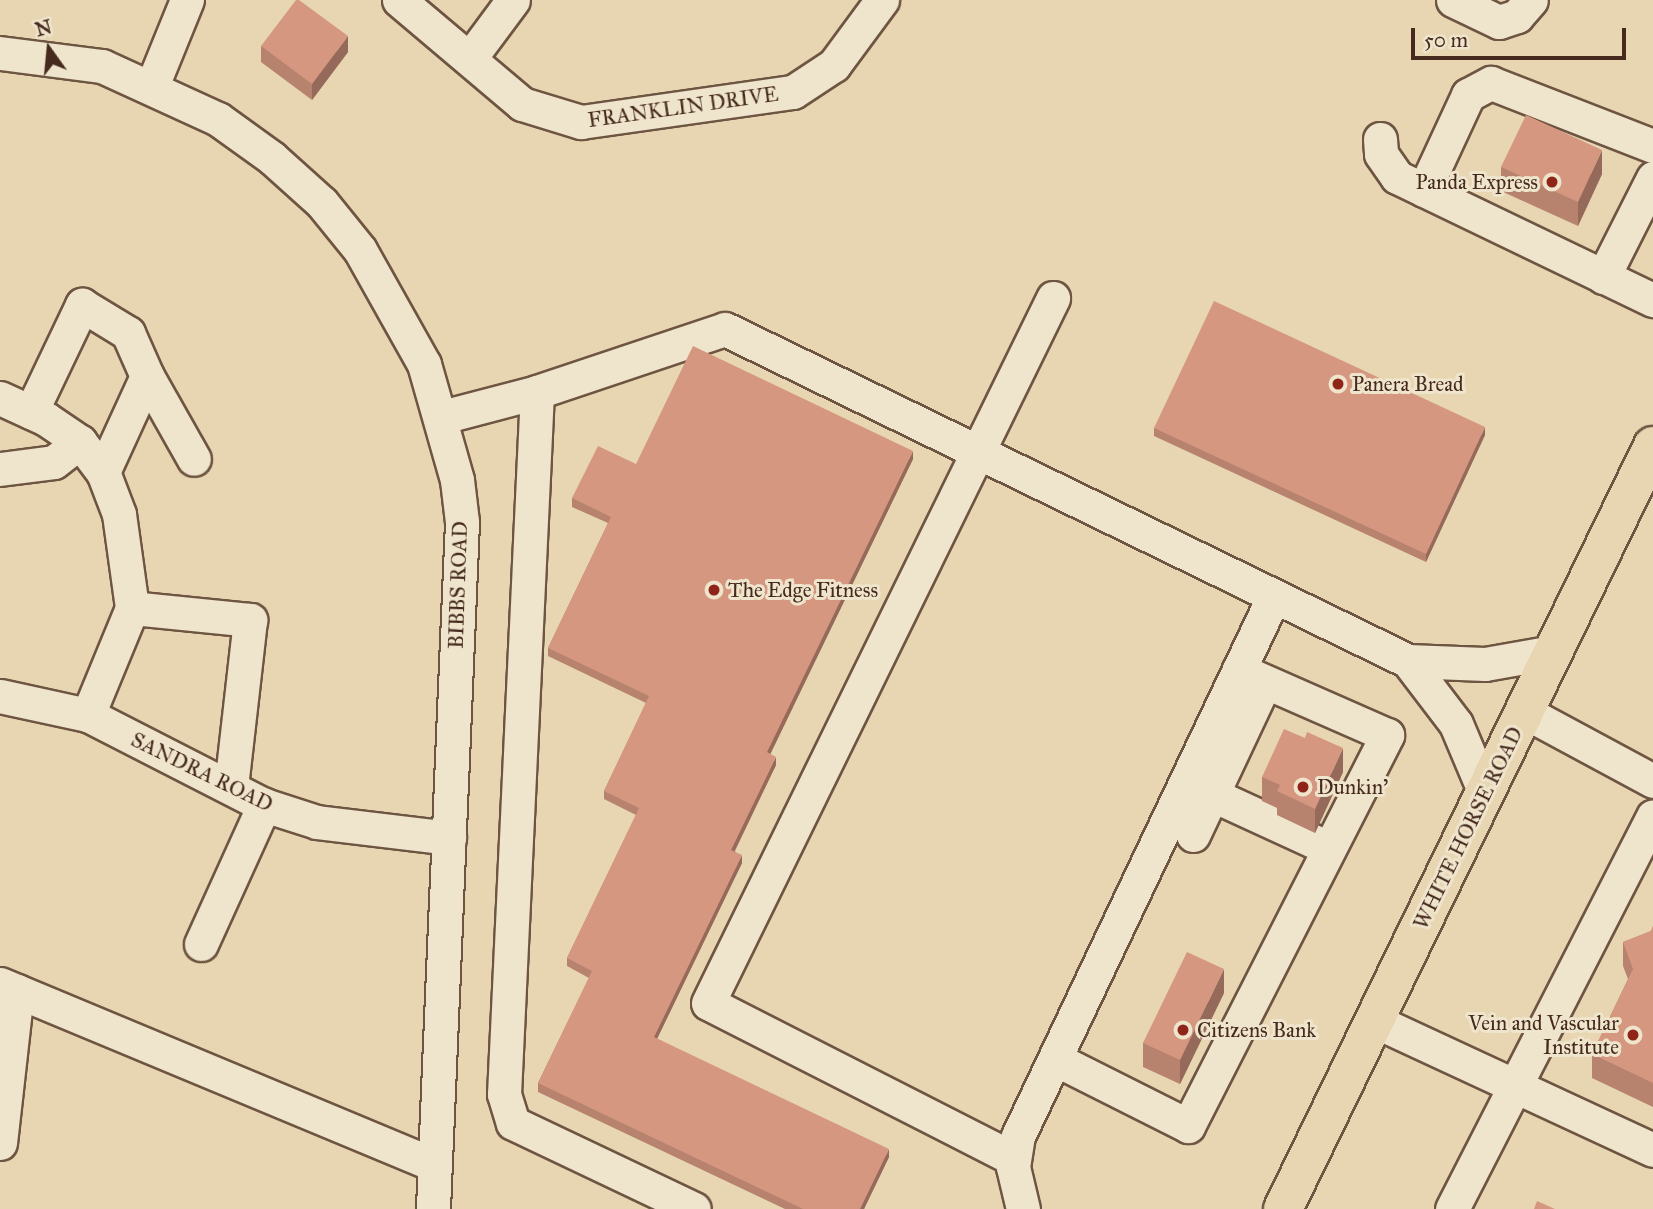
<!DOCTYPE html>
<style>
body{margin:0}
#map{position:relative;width:1653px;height:1209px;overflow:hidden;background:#e7d6b1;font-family:"IM FELL Great Primer",serif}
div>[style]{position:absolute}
.roads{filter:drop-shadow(2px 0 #6e5542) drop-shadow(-2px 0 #6e5542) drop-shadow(0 2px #6e5542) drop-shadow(0 -2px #6e5542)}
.minor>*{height:33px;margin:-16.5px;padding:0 16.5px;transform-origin:16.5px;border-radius:16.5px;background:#efe4cc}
.major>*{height:38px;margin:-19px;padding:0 19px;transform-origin:19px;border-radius:19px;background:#e7d6b1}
.wall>*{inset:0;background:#b7826e}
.shaded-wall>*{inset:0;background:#956a5a}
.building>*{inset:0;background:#d59780}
.dots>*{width:19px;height:19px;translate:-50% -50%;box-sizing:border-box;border:4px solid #efe4cc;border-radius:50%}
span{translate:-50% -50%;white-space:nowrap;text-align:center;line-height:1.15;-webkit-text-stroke:6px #efe4cc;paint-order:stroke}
.street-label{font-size:21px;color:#452a1d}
.poi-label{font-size:21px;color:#452a1d}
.right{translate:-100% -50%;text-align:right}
.left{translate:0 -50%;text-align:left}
.north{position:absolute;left:14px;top:14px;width:70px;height:70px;-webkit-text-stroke:5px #efe4cc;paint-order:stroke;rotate:345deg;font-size:19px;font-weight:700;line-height:28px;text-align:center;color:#452a1d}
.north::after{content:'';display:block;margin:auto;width:24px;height:32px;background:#452a1d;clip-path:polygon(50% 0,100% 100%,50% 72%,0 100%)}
.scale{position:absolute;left:1411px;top:28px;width:215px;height:32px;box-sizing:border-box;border:4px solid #452a1d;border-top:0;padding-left:9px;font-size:21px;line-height:24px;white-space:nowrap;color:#452a1d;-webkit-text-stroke:5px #efe4cc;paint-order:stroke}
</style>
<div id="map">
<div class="roads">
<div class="minor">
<div style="left:399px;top:0;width:161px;rotate:40.2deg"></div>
<div style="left:522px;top:104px;width:62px;rotate:17deg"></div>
<div style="left:581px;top:122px;width:214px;rotate:-8.1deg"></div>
<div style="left:793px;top:92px;width:49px;rotate:-33.4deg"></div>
<div style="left:834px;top:65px;width:81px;rotate:-53.6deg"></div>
<div style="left:1453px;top:0;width:51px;rotate:25.6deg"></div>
<div style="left:1499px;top:22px;width:19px;rotate:-18deg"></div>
<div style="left:1517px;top:16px;width:21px;rotate:-49deg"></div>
<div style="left:0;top:53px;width:103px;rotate:7.3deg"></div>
<div style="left:102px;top:66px;width:128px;rotate:24.6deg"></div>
<div style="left:218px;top:119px;width:67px;rotate:35.8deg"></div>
<div style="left:272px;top:158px;width:67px;rotate:42deg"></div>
<div style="left:322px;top:203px;width:60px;rotate:51deg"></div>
<div style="left:360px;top:250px;width:131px;rotate:60.7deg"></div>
<div style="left:424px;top:364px;width:121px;rotate:74.1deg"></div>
<div style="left:457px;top:480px;width:42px;rotate:83.2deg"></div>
<div style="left:462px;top:522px;width:688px;rotate:92.42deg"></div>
<div style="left:470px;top:58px;width:72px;rotate:-53.4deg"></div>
<div style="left:152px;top:86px;width:93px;rotate:-67.9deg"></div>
<div style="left:1380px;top:139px;width:15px;rotate:86deg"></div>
<div style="left:1381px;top:154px;width:28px;rotate:55deg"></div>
<div style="left:1397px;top:177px;width:284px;rotate:25.7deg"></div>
<div style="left:1424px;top:190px;width:105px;rotate:-65.1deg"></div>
<div style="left:1468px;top:95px;width:26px;rotate:-28deg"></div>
<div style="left:1491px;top:83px;width:174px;rotate:21.3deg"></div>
<div style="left:1603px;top:277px;width:111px;rotate:-63.2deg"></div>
<div style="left:147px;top:376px;width:95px;rotate:60.5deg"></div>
<div style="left:537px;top:392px;width:703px;rotate:92.69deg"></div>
<div style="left:504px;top:1094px;width:30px;rotate:73deg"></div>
<div style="left:513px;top:1123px;width:200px;rotate:25.4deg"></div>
<div style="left:0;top:398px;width:51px;rotate:24.5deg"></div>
<div style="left:46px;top:419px;width:41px;rotate:34.1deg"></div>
<div style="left:80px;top:442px;width:38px;rotate:53deg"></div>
<div style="left:103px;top:472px;width:45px;rotate:69.1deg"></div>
<div style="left:119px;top:514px;width:95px;rotate:82.1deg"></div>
<div style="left:132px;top:608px;width:116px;rotate:112.4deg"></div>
<div style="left:31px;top:412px;width:119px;rotate:-64.5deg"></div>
<div style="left:82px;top:305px;width:54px;rotate:31.3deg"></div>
<div style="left:128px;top:333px;width:47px;rotate:66.2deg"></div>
<div style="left:147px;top:376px;width:106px;rotate:114.6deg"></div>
<div style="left:442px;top:417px;width:98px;rotate:-14.7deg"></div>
<div style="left:537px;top:392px;width:198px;rotate:-18.5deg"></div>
<div style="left:725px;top:329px;width:759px;rotate:25.92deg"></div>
<div style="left:1408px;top:661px;width:77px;rotate:2.2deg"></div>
<div style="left:1485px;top:664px;width:69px;rotate:-10deg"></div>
<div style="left:0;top:469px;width:54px;rotate:-7.4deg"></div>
<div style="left:54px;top:462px;width:33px;rotate:-38deg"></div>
<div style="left:132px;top:608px;width:119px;rotate:5.8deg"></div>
<div style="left:250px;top:620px;width:168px;rotate:96.5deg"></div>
<div style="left:1408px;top:661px;width:79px;rotate:52.7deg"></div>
<div style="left:1456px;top:724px;width:75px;rotate:67.2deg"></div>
<div style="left:0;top:696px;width:90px;rotate:12.2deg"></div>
<div style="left:88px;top:715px;width:198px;rotate:27.1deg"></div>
<div style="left:264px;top:805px;width:56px;rotate:17.8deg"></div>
<div style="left:317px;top:822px;width:133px;rotate:6.9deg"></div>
<div style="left:1525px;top:712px;width:145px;rotate:28.3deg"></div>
<div style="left:1213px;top:795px;width:127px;rotate:24.7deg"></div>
<div style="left:1193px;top:835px;width:169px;rotate:-64.8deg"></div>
<div style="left:201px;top:944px;width:153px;rotate:-65.6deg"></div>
<div style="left:0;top:984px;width:470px;rotate:22.6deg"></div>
<div style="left:1375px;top:1021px;width:306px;rotate:24.9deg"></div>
<div style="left:1055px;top:1059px;width:149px;rotate:26.7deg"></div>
<div style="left:1188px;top:1126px;width:439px;rotate:-63deg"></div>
<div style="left:1387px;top:735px;width:162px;rotate:-156.3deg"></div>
<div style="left:0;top:1143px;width:153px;rotate:-83.6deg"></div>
<div style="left:1014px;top:1159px;width:343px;rotate:-153deg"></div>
<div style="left:708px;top:1003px;width:785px;rotate:-63.92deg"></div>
<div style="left:1023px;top:1209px;width:43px;rotate:-103.4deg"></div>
<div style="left:1013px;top:1167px;width:31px;rotate:-81deg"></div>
<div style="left:1018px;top:1136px;width:598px;rotate:-64.64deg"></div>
<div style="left:1452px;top:1209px;width:441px;rotate:-62.9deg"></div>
</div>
<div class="major">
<div style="left:1283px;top:1209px;width:848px;rotate:-64.13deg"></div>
</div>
</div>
<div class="wall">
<div style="clip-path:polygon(261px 46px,348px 52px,312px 100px,261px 62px)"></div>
<div style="clip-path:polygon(1501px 167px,1602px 174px,1578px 226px,1501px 191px)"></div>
<div style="clip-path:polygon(1154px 428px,1485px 435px,1426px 562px,1154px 436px)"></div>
<div style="clip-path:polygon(913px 459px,770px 754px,776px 765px,735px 851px,742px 863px,657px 1039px,889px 1157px,864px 1209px,785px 1209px,538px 1092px,538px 1083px,589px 978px,567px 966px,567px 958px,636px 815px,604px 799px,604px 791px,646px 703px,548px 656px,548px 648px,608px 523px,572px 507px,572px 498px,636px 464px)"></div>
<div style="clip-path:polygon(1343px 772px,1315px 833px,1277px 815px,1277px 808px,1262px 801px,1262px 777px)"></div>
<div style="clip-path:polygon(1653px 926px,1653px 1107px,1592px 1078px,1592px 1054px,1628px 979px,1623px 966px,1623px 942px,1651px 931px)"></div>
<div style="clip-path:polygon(1224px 993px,1180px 1084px,1143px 1067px,1143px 1043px)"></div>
</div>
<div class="shaded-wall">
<div style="clip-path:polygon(348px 36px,348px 52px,312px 100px,312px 84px)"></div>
<div style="clip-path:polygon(1602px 150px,1602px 174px,1578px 226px,1578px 202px)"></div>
<div style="clip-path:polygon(1485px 427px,1485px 435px,1426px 562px,1426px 554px)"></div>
<div style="clip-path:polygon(913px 451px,913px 459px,767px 761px,767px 752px)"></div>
<div style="clip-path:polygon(1343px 748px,1343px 772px,1315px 833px,1315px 809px)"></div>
<div style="clip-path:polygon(776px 757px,776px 765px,731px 858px,731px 850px)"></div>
<div style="clip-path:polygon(742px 855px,742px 863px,654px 1045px,654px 1037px)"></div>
<div style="clip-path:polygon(1224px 969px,1224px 993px,1180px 1084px,1180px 1060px)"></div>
<div style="clip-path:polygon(889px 1149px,889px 1157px,864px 1209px,860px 1209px)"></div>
</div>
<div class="building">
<div style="clip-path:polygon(296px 0,299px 0,348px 36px,312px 84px,261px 46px)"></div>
<div style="clip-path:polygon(1526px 115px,1602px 150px,1578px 202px,1501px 167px)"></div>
<div style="clip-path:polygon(1214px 301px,1485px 427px,1426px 554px,1154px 428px)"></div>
<div style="clip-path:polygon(693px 346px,913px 451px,767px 752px,776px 757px,731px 850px,742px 855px,654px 1037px,889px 1149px,860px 1209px,803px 1209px,538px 1083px,592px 971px,567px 958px,639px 808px,604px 791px,649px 696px,548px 648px,611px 517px,572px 498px,598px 446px,636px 464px)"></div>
<div style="clip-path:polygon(1284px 729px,1305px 738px,1307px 732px,1343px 748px,1315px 809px,1277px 791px,1280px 785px,1262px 777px)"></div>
<div style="clip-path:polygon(1653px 926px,1653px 1083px,1592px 1054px,1633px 969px,1623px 942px,1651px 931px)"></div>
<div style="clip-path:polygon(1187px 952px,1224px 969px,1180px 1060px,1143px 1043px)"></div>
<div style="clip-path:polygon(1537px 1201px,1555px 1209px,1534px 1209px)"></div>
</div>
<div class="dots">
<div style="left:1552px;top:182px;background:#8f2418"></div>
<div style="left:1338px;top:384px;background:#8f2418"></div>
<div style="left:714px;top:590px;background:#8f2418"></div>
<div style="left:1303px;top:787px;background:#8f2418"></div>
<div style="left:1183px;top:1030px;background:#8f2418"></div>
<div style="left:1633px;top:1035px;background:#8f2418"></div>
</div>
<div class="street-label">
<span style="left:683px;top:107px;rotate:-8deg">FRANKLIN DRIVE</span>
<span style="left:458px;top:585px;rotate:-88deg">BIBBS ROAD</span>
<span style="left:202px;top:772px;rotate:26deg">SANDRA ROAD</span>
<span style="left:1468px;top:828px;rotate:-64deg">WHITE HORSE ROAD</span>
</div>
<div class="poi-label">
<span class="right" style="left:1538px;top:182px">Panda Express</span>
<span class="left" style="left:1352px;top:384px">Panera Bread</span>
<span class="left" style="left:728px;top:590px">The Edge Fitness</span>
<span class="left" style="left:1317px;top:787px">Dunkin'</span>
<span class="right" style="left:1619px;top:1035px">Vein and Vascular<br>Institute</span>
<span class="left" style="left:1197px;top:1030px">Citizens Bank</span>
</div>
<div class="north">N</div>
<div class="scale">50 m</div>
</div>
